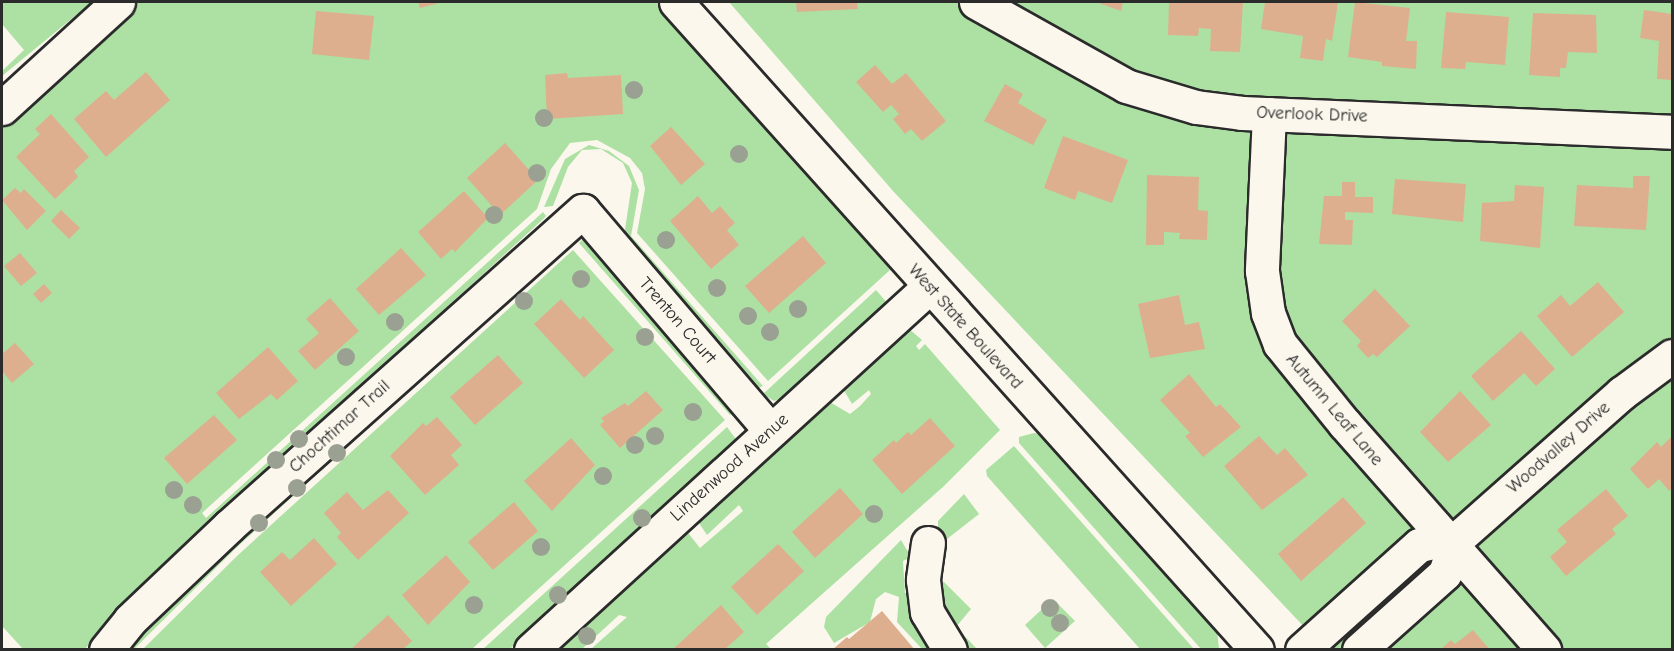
<!DOCTYPE html>
<style>
body{margin:0}
#map{position:relative;width:1674px;height:651px;overflow:hidden;background:#fbf7ec;font-family:"Comic Neue",sans-serif}
div>[style]{position:absolute}
.green>*{inset:0;background:#ace1a3}
.building>*{inset:0;background:#deaf8f}
.roads{filter:drop-shadow(2px 0 #2b2b2b) drop-shadow(-2px 0 #2b2b2b) drop-shadow(0 2px #2b2b2b) drop-shadow(0 -2px #2b2b2b)}
.minor>*{height:33px;margin:-16.5px;padding:0 16.5px;transform-origin:16.5px;border-radius:16.5px;background:#fbf7ec}
.major>*{height:33px;margin:-16.5px;padding:0 16.5px;transform-origin:16.5px;border-radius:16.5px;background:#fbf7ec}
.trees>*{width:18px;height:18px;margin:-9px;border-radius:50%;background:#9aa092}
span{translate:-50% -50%;white-space:nowrap;text-align:center;line-height:1.15;-webkit-text-stroke:4.5px #fbf7ec;paint-order:stroke}
.street-label{font-size:18px;color:#2b2b2b}
.frame{position:absolute;inset:0;border:3px solid #2b2b2b;pointer-events:none}
</style>
<div id="map">
<div class="green">
<div style="clip-path:polygon(2px 2px,92px 2px,2px 76px,2px 71px,24px 50px,2px 24px)"></div>
<div style="clip-path:polygon(126px 2px,659px 2px,868px 237px,890px 270px,768px 381px,637px 233px,645px 189px,642px 173px,630px 158px,597px 140px,570px 143px,551px 169px,537px 209px,202px 513px,206px 518px,543px 212px,546px 216px,540px 222px,298px 444px,127px 604px,85px 649px,23px 649px,2px 626px,2px 121px)"></div>
<div style="clip-path:polygon(729px 2px,1672px 2px,1672px 649px,1325px 649px,893px 191px)"></div>
<div style="clip-path:polygon(589px 145px,609px 151px,629px 166px,639px 190px,631px 236px,763px 386px,758px 388px,624px 236px,632px 183px,623px 163px,601px 149px,582px 150px,568px 167px,553px 206px,544px 207px,565px 159px)"></div>
<div style="clip-path:polygon(583px 239px,735px 411px,730px 415px,579px 243px)"></div>
<div style="clip-path:polygon(571px 242px,236px 548px,134px 649px,126px 650px,195px 579px,379px 409px)"></div>
<div style="clip-path:polygon(573px 250px,725px 420px,472px 649px,142px 650px,237px 556px)"></div>
<div style="clip-path:polygon(876px 290px,889px 305px,789px 396px,774px 401px,763px 394px)"></div>
<div style="clip-path:polygon(908px 328px,922px 340px,916px 346px,919px 350px,925px 344px,1000px 430px,944px 486px,766px 644px,771px 649px,591px 649px,627px 617px,619px 615px,582px 649px,555px 650px,685px 529px,700px 548px,743px 511px,739px 505px,707px 535px,699px 523px,700px 517px,788px 438px,825px 399px,850px 414px,860px 406px,871px 394px,869px 390px,852px 404px,842px 387px,869px 366px,870px 354px,886px 336px,898px 339px)"></div>
<div style="clip-path:polygon(727px 427px,738px 442px,510px 649px,482px 650px)"></div>
<div style="clip-path:polygon(1034px 433px,1044px 435px,1217px 629px,1219px 649px,1201px 649px,1019px 443px,1019px 437px)"></div>
<div style="clip-path:polygon(1014px 446px,1194px 649px,1140px 649px,987px 476px,986px 470px)"></div>
<div style="clip-path:polygon(964px 494px,979px 514px,947px 539px,938px 530px,938px 521px)"></div>
<div style="clip-path:polygon(901px 540px,911px 557px,903px 561px,905px 593px,914px 594px,940px 649px,922px 649px,897px 622px,899px 597px,885px 592px,876px 599px,870px 622px,834px 643px,824px 627px,826px 617px)"></div>
<div style="clip-path:polygon(944px 582px,971px 609px,956px 627px,977px 649px,959px 649px,932px 591px)"></div>
<div style="clip-path:polygon(1053px 599px,1075px 621px,1045px 648px,1025px 625px)"></div>
</div>
<div class="building">
<div style="clip-path:polygon(418px 2px,443px 2px,420px 8px)"></div>
<div style="clip-path:polygon(796px 2px,857px 2px,858px 9px,797px 12px)"></div>
<div style="clip-path:polygon(1096px 2px,1123px 2px,1121px 11px)"></div>
<div style="clip-path:polygon(1169px 2px,1243px 2px,1240px 52px,1210px 51px,1211px 29px,1199px 28px,1198px 36px,1168px 35px)"></div>
<div style="clip-path:polygon(1265px 2px,1338px 2px,1332px 41px,1326px 39px,1323px 61px,1300px 58px,1303px 36px,1261px 29px)"></div>
<div style="clip-path:polygon(1355px 2px,1410px 8px,1406px 41px,1417px 41px,1416px 69px,1382px 66px,1382px 62px,1348px 57px)"></div>
<div style="clip-path:polygon(1644px 10px,1672px 14px,1672px 80px,1657px 79px,1659px 41px,1640px 38px)"></div>
<div style="clip-path:polygon(316px 11px,374px 16px,369px 60px,312px 54px)"></div>
<div style="clip-path:polygon(1446px 12px,1509px 17px,1505px 65px,1466px 62px,1465px 69px,1441px 68px)"></div>
<div style="clip-path:polygon(1533px 13px,1596px 15px,1597px 53px,1568px 52px,1566px 68px,1560px 68px,1560px 77px,1529px 75px)"></div>
<div style="clip-path:polygon(875px 65px,892px 84px,906px 73px,946px 121px,922px 141px,911px 129px,905px 134px,893px 119px,899px 114px,891px 105px,883px 112px,856px 82px)"></div>
<div style="clip-path:polygon(146px 72px,170px 100px,106px 157px,74px 119px,106px 91px,114px 100px)"></div>
<div style="clip-path:polygon(567px 73px,568px 78px,621px 75px,623px 114px,547px 119px,545px 75px)"></div>
<div style="clip-path:polygon(1005px 84px,1023px 94px,1018px 103px,1047px 120px,1033px 145px,984px 121px)"></div>
<div style="clip-path:polygon(51px 114px,89px 157px,74px 171px,78px 177px,55px 199px,16px 157px,40px 134px,35px 129px)"></div>
<div style="clip-path:polygon(671px 127px,705px 164px,681px 185px,650px 146px)"></div>
<div style="clip-path:polygon(1063px 136px,1128px 160px,1112px 203px,1078px 191px,1075px 200px,1044px 188px)"></div>
<div style="clip-path:polygon(505px 143px,538px 180px,500px 215px,467px 178px)"></div>
<div style="clip-path:polygon(1147px 175px,1199px 177px,1198px 210px,1208px 211px,1207px 240px,1179px 239px,1180px 233px,1164px 232px,1164px 245px,1146px 245px)"></div>
<div style="clip-path:polygon(1633px 176px,1650px 176px,1646px 230px,1574px 226px,1577px 185px,1633px 188px)"></div>
<div style="clip-path:polygon(1395px 179px,1466px 184px,1463px 222px,1392px 214px)"></div>
<div style="clip-path:polygon(1342px 182px,1355px 182px,1355px 197px,1373px 197px,1373px 213px,1345px 212px,1345px 220px,1353px 220px,1352px 245px,1319px 244px,1324px 196px,1342px 196px)"></div>
<div style="clip-path:polygon(1515px 185px,1544px 187px,1540px 248px,1480px 241px,1482px 203px,1514px 201px)"></div>
<div style="clip-path:polygon(15px 188px,21px 193px,24px 189px,46px 211px,27px 230px,2px 200px)"></div>
<div style="clip-path:polygon(464px 191px,488px 218px,455px 252px,452px 249px,441px 259px,418px 232px)"></div>
<div style="clip-path:polygon(698px 196px,712px 213px,720px 206px,735px 223px,727px 230px,739px 245px,711px 269px,670px 221px)"></div>
<div style="clip-path:polygon(61px 210px,80px 228px,69px 239px,51px 221px)"></div>
<div style="clip-path:polygon(803px 236px,826px 263px,769px 313px,745px 286px)"></div>
<div style="clip-path:polygon(401px 248px,426px 275px,379px 315px,356px 289px)"></div>
<div style="clip-path:polygon(20px 253px,37px 273px,21px 286px,4px 266px)"></div>
<div style="clip-path:polygon(1598px 282px,1624px 312px,1572px 357px,1537px 316px,1561px 295px,1570px 306px)"></div>
<div style="clip-path:polygon(44px 284px,52px 293px,41px 303px,33px 294px)"></div>
<div style="clip-path:polygon(1375px 289px,1410px 326px,1377px 357px,1373px 354px,1368px 358px,1357px 346px,1361px 341px,1342px 321px)"></div>
<div style="clip-path:polygon(1179px 295px,1185px 325px,1199px 322px,1205px 349px,1150px 358px,1138px 304px)"></div>
<div style="clip-path:polygon(330px 298px,359px 331px,315px 370px,298px 351px,319px 333px,306px 319px)"></div>
<div style="clip-path:polygon(561px 299px,580px 320px,583px 316px,614px 350px,584px 378px,534px 324px)"></div>
<div style="clip-path:polygon(1521px 331px,1555px 369px,1536px 386px,1524px 373px,1493px 401px,1471px 376px)"></div>
<div style="clip-path:polygon(15px 343px,34px 364px,12px 383px,2px 371px,2px 354px)"></div>
<div style="clip-path:polygon(268px 347px,298px 381px,277px 400px,271px 394px,239px 419px,216px 393px)"></div>
<div style="clip-path:polygon(498px 355px,523px 383px,475px 425px,450px 397px)"></div>
<div style="clip-path:polygon(1189px 374px,1216px 407px,1220px 404px,1241px 427px,1203px 457px,1185px 436px,1190px 433px,1160px 400px)"></div>
<div style="clip-path:polygon(646px 391px,663px 410px,620px 448px,600px 425px,604px 421px,601px 418px,625px 403px,628px 406px)"></div>
<div style="clip-path:polygon(1460px 391px,1491px 425px,1448px 462px,1420px 432px)"></div>
<div style="clip-path:polygon(214px 415px,237px 440px,187px 484px,164px 458px)"></div>
<div style="clip-path:polygon(437px 417px,462px 445px,451px 455px,459px 465px,425px 495px,390px 456px,423px 423px,426px 426px)"></div>
<div style="clip-path:polygon(930px 418px,955px 446px,902px 494px,872px 460px,894px 440px,896px 443px,908px 432px,911px 435px)"></div>
<div style="clip-path:polygon(1259px 436px,1277px 455px,1285px 448px,1308px 475px,1262px 510px,1224px 466px)"></div>
<div style="clip-path:polygon(1672px 436px,1672px 488px,1669px 491px,1659px 479px,1648px 489px,1630px 469px,1657px 442px,1661px 447px)"></div>
<div style="clip-path:polygon(571px 438px,595px 465px,552px 511px,524px 481px)"></div>
<div style="clip-path:polygon(840px 488px,863px 514px,815px 558px,792px 532px)"></div>
<div style="clip-path:polygon(1606px 489px,1628px 516px,1612px 529px,1616px 534px,1566px 576px,1550px 557px,1567px 542px,1557px 530px)"></div>
<div style="clip-path:polygon(388px 490px,409px 513px,358px 560px,337px 537px,341px 533px,324px 513px,347px 492px,363px 510px)"></div>
<div style="clip-path:polygon(1343px 497px,1366px 523px,1301px 581px,1278px 554px)"></div>
<div style="clip-path:polygon(514px 502px,538px 531px,493px 570px,468px 542px)"></div>
<div style="clip-path:polygon(314px 538px,337px 564px,291px 606px,260px 572px,282px 552px,290px 560px)"></div>
<div style="clip-path:polygon(778px 544px,804px 571px,757px 615px,731px 587px)"></div>
<div style="clip-path:polygon(446px 555px,470px 582px,428px 625px,402px 595px)"></div>
<div style="clip-path:polygon(721px 605px,744px 632px,724px 650px,672px 650px)"></div>
<div style="clip-path:polygon(882px 611px,915px 650px,832px 650px,847px 637px,849px 639px)"></div>
<div style="clip-path:polygon(388px 615px,412px 641px,402px 650px,350px 650px)"></div>
<div style="clip-path:polygon(1473px 630px,1490px 650px,1440px 650px,1451px 640px,1455px 644px)"></div>
</div>
<div class="roads">
<div class="minor">
<div style="left:976px;top:2px;width:172px;rotate:29.2deg"></div>
<div style="left:1126px;top:86px;width:73px;rotate:16.7deg"></div>
<div style="left:1196px;top:107px;width:46px;rotate:7.4deg"></div>
<div style="left:1242px;top:113px;width:430px;rotate:2.5deg"></div>
<div style="left:2px;top:108px;width:157px;rotate:-42.4deg"></div>
<div style="left:1269px;top:114px;width:157px;rotate:92.6deg"></div>
<div style="left:1262px;top:271px;width:42px;rotate:81.9deg"></div>
<div style="left:1268px;top:313px;width:33px;rotate:69deg"></div>
<div style="left:1280px;top:344px;width:102px;rotate:51deg"></div>
<div style="left:1344px;top:423px;width:303px;rotate:48.6deg"></div>
<div style="left:928px;top:543px;width:37px;rotate:98deg"></div>
<div style="left:923px;top:580px;width:32px;rotate:83deg"></div>
<div style="left:927px;top:612px;width:44px;rotate:58.8deg"></div>
<div style="left:1450px;top:545px;width:230px;rotate:-41.5deg"></div>
<div style="left:1622px;top:393px;width:62px;rotate:-36.5deg"></div>
<div style="left:106px;top:650px;width:38px;rotate:-51deg"></div>
<div style="left:130px;top:620px;width:137px;rotate:-43.5deg"></div>
<div style="left:229px;top:526px;width:474px;rotate:-41.7deg"></div>
<div style="left:583px;top:211px;width:288px;rotate:49.5deg"></div>
<div style="left:531px;top:650px;width:539px;rotate:-42.37deg"></div>
<div style="left:1302px;top:650px;width:157px;rotate:-41.9deg"></div>
<div style="left:1419px;top:545px;width:19px;rotate:-12deg"></div>
<div style="left:1438px;top:541px;width:13px;rotate:18deg"></div>
<div style="left:1359px;top:650px;width:115px;rotate:-41.8deg"></div>
<div style="left:1445px;top:573px;width:20px;rotate:-72deg"></div>
<div style="left:1451px;top:554px;width:9px;rotate:-96deg"></div>
</div>
<div class="major">
<div style="left:676px;top:2px;width:870px;rotate:48.12deg"></div>
</div>
</div>
<div class="trees">
<div style="left:634px;top:90px"></div>
<div style="left:544px;top:118px"></div>
<div style="left:739px;top:154px"></div>
<div style="left:537px;top:173px"></div>
<div style="left:494px;top:215px"></div>
<div style="left:666px;top:240px"></div>
<div style="left:581px;top:279px"></div>
<div style="left:717px;top:288px"></div>
<div style="left:524px;top:301px"></div>
<div style="left:798px;top:309px"></div>
<div style="left:748px;top:316px"></div>
<div style="left:395px;top:322px"></div>
<div style="left:770px;top:332px"></div>
<div style="left:645px;top:337px"></div>
<div style="left:346px;top:357px"></div>
<div style="left:693px;top:412px"></div>
<div style="left:655px;top:436px"></div>
<div style="left:299px;top:439px"></div>
<div style="left:635px;top:445px"></div>
<div style="left:337px;top:453px"></div>
<div style="left:276px;top:460px"></div>
<div style="left:603px;top:476px"></div>
<div style="left:297px;top:488px"></div>
<div style="left:174px;top:490px"></div>
<div style="left:193px;top:505px"></div>
<div style="left:874px;top:514px"></div>
<div style="left:642px;top:518px"></div>
<div style="left:259px;top:523px"></div>
<div style="left:541px;top:547px"></div>
<div style="left:558px;top:595px"></div>
<div style="left:474px;top:605px"></div>
<div style="left:1050px;top:608px"></div>
<div style="left:1060px;top:623px"></div>
<div style="left:587px;top:636px"></div>
</div>
<div class="street-label">
<span style="left:1312px;top:115px;rotate:2deg">Overlook Drive</span>
<span style="left:677px;top:321px;rotate:49deg">Trenton Court</span>
<span style="left:965px;top:327px;rotate:48deg">West State Boulevard</span>
<span style="left:1334px;top:410px;rotate:50deg">Autumn Leaf Lane</span>
<span style="left:340px;top:427px;rotate:-42deg">Chochtimar Trail</span>
<span style="left:1559px;top:448px;rotate:-41deg">Woodvalley Drive</span>
<span style="left:730px;top:468px;rotate:-42deg">Lindenwood Avenue</span>
</div>
<div class="frame"></div>
</div>
